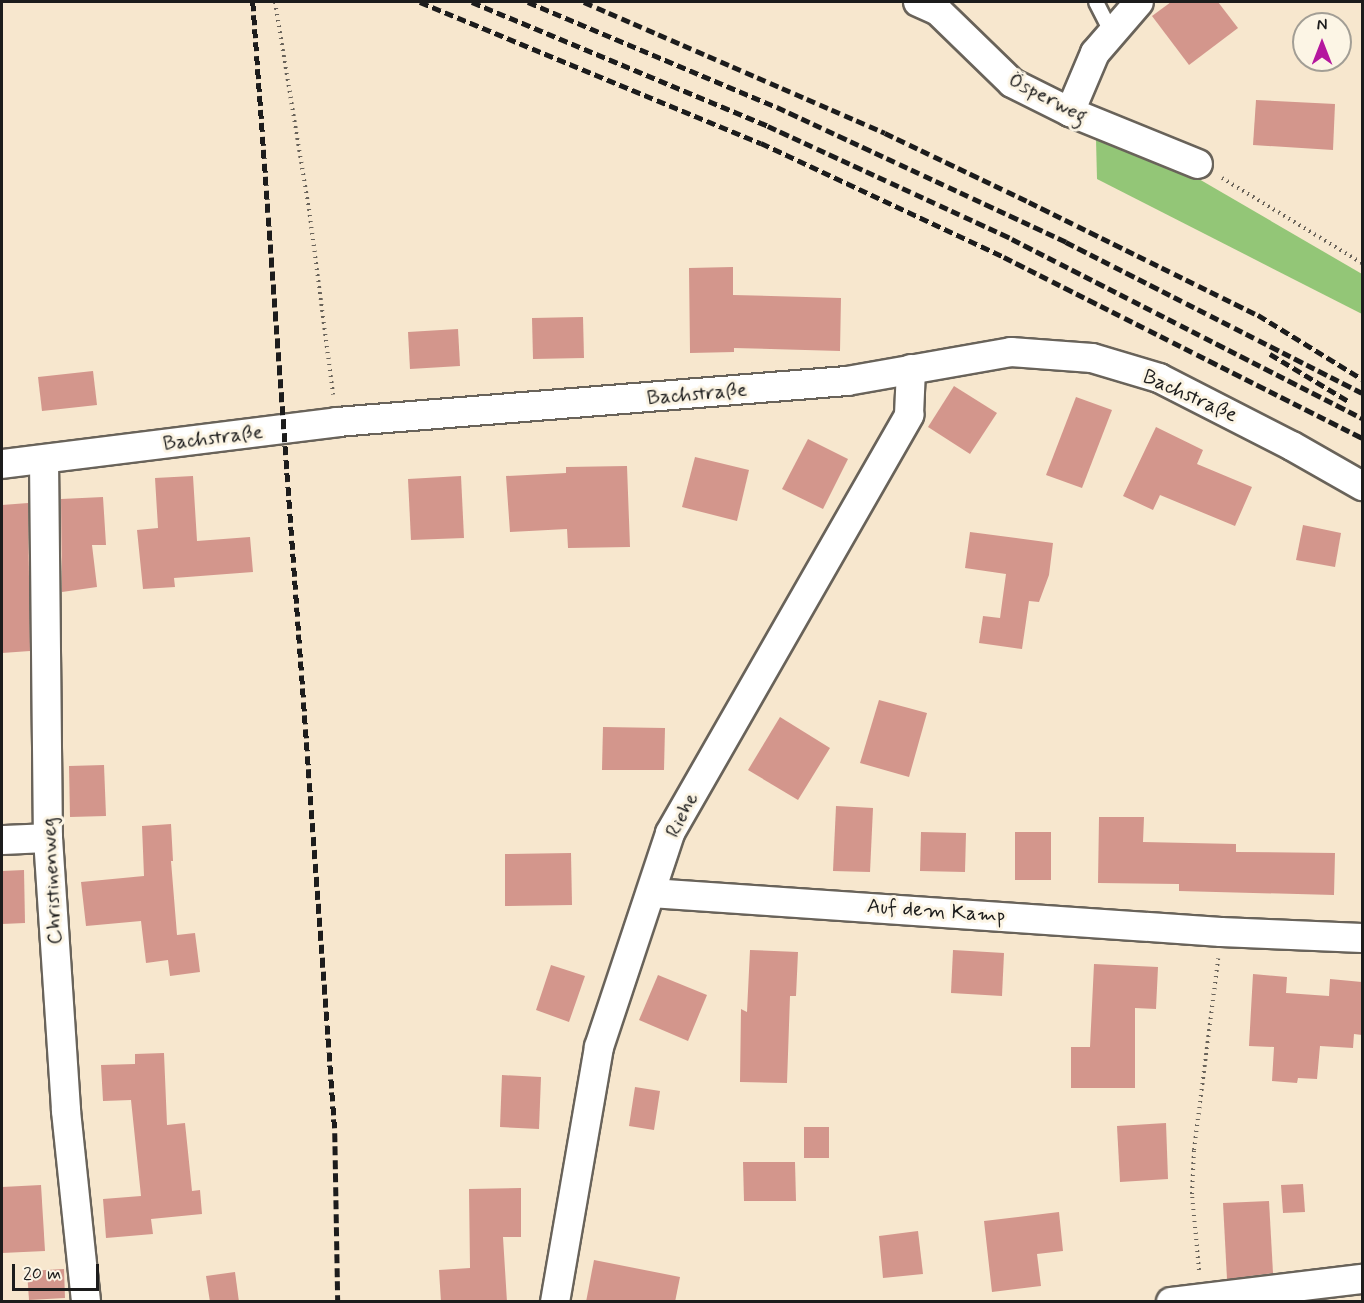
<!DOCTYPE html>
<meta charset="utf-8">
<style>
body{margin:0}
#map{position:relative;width:1364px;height:1303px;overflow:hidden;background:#f7e7ce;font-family:Mynerve,sans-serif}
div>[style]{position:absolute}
.green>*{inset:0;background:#93c677}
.building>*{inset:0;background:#d3968c}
.path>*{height:4px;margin-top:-2px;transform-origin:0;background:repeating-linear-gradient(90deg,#69635a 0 1.5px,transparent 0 6px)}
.roads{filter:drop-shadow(2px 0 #69635a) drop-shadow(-2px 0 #69635a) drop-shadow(0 2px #69635a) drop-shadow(0 -2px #69635a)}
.lane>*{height:14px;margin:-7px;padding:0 7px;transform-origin:7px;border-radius:7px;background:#fff}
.street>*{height:28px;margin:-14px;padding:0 14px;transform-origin:14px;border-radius:14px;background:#fff}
.rail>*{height:4.5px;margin-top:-2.25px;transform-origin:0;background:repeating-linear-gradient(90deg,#1c1c1c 0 9px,transparent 0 13.5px)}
span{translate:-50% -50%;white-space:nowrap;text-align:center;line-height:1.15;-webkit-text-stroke:6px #fcf5e5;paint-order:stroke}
.street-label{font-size:21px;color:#1c1c1c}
.frame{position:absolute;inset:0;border:3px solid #1c1c1c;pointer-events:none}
.north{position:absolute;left:1292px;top:12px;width:60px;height:60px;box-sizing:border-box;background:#fcf5e5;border:2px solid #a29e95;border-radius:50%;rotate:0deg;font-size:16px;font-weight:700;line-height:24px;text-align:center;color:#1c1c1c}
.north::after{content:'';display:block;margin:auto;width:21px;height:27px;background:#b5179e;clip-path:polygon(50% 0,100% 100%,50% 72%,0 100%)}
.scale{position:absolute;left:12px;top:1264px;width:87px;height:27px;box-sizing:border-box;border:3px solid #1c1c1c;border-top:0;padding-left:8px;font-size:18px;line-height:21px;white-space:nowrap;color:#1c1c1c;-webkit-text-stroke:4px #fcf5e5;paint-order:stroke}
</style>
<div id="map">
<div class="green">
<div style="clip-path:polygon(1096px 139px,1192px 175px,1362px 274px,1362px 314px,1097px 179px)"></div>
</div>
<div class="building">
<div style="clip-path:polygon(1171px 2px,1218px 2px,1238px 28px,1189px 65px,1152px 16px)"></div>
<div style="clip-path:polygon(1256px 100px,1335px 104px,1333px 150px,1253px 145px)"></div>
<div style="clip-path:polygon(733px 267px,733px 295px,841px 298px,840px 351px,734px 348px,734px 352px,690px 353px,689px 268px)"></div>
<div style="clip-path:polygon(583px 317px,584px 358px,533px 359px,532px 318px)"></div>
<div style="clip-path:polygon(458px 329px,460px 366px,410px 369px,408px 332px)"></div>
<div style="clip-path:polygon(93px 371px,97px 405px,42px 411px,38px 377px)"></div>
<div style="clip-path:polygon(954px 386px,997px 413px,970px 454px,928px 427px)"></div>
<div style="clip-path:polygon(1076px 397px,1112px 410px,1082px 488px,1046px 475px)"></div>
<div style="clip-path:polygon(1156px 427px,1203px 450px,1197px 464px,1252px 487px,1235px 526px,1160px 495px,1153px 510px,1123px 496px)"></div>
<div style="clip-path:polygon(808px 439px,848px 459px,823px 509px,782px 489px)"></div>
<div style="clip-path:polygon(695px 457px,749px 470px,737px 521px,682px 507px)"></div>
<div style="clip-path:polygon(627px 466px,630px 547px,568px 548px,567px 529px,510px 532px,506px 476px,566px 473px,566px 467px)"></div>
<div style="clip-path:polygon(193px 476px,197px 541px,250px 537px,253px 572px,174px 578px,175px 587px,143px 589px,137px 530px,158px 528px,155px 478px)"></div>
<div style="clip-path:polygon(461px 476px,464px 538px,411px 540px,408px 479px)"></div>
<div style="clip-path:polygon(103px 497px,106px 545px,92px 545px,97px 587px,62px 592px,61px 499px)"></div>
<div style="clip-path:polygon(28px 503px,30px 651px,2px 653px,2px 505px)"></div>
<div style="clip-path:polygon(1303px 525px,1341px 533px,1335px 567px,1296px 560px)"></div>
<div style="clip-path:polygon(970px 532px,1053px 543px,1049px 575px,1039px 602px,1029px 601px,1022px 649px,979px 643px,983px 616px,1000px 618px,1006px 574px,965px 568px)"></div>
<div style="clip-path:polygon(879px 700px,927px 713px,909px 777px,860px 763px)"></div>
<div style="clip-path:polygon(780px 717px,830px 748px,798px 800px,748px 770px)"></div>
<div style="clip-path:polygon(603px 727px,665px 728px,664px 770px,602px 770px)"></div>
<div style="clip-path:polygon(104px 765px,106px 816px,70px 817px,69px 766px)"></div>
<div style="clip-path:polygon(836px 806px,873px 808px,870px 872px,833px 871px)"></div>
<div style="clip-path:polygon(1099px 817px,1144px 817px,1143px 842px,1236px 844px,1236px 852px,1335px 853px,1334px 895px,1179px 891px,1179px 884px,1098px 883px)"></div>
<div style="clip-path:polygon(171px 824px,173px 861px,171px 861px,177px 935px,195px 933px,200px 972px,170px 976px,168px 960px,146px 963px,141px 921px,86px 926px,81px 882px,144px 876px,142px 826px)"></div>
<div style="clip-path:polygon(921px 832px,966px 833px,965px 872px,920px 871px)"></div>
<div style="clip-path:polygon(1015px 832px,1051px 832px,1051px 880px,1015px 880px)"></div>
<div style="clip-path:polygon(571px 853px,572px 905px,505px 906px,505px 854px)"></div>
<div style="clip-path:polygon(24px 870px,25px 923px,2px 924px,2px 871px)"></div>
<div style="clip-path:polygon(750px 950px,798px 952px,796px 996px,790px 996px,787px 1083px,740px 1082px,741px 1009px,747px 1012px)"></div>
<div style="clip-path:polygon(953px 950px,1004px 953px,1002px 996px,951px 993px)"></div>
<div style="clip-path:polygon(1094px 964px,1158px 967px,1156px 1009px,1135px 1008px,1135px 1088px,1071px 1088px,1071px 1047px,1090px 1047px)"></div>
<div style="clip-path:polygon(551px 965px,585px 976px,569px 1022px,536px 1010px)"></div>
<div style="clip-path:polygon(1253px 974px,1287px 977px,1286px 993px,1329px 996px,1330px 979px,1362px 982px,1362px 1035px,1354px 1034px,1353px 1048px,1320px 1046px,1317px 1079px,1298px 1078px,1297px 1083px,1272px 1081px,1274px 1047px,1249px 1046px)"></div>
<div style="clip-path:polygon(658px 975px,707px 995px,688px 1041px,639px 1020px)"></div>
<div style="clip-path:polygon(164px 1053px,167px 1125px,185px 1123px,192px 1191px,200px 1190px,202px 1214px,151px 1219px,153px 1234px,106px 1238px,103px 1199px,141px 1196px,131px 1100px,103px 1101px,101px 1065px,135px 1064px,135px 1054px)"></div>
<div style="clip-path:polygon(502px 1075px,541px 1077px,539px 1129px,500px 1127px)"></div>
<div style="clip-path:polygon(635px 1087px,660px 1091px,654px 1130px,629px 1126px)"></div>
<div style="clip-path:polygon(1166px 1123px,1168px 1179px,1120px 1182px,1117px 1126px)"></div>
<div style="clip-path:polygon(804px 1127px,829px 1127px,829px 1158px,804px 1158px)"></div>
<div style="clip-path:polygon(743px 1162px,795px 1162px,796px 1201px,744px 1201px)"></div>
<div style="clip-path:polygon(1303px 1184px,1305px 1212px,1283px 1213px,1281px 1185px)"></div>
<div style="clip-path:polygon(41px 1185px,45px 1251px,2px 1253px,2px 1187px)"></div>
<div style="clip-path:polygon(521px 1188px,521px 1237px,503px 1237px,507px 1302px,441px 1302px,439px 1270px,470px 1268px,469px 1189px)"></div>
<div style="clip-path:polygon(1269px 1201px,1273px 1273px,1227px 1279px,1223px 1203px)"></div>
<div style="clip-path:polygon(1059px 1212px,1063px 1251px,1037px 1254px,1041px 1286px,992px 1292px,984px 1221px)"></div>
<div style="clip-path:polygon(918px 1231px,923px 1274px,883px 1278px,879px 1236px)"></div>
<div style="clip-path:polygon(594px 1260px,680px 1277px,675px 1302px,586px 1302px)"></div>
<div style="clip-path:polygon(64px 1269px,65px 1298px,29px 1300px,27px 1271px)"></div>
<div style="clip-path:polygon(235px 1272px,239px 1302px,210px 1302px,206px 1276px)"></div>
</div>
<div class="path">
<div style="left:275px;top:2px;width:210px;rotate:80.7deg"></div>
<div style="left:309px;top:209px;width:187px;rotate:82.6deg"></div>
<div style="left:1222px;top:178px;width:164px;rotate:31.3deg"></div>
<div style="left:1199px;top:1270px;width:76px;rotate:-95.3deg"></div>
<div style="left:1192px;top:1194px;width:44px;rotate:-87.4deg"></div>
<div style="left:1194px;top:1150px;width:193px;rotate:-82.8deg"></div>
</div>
<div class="roads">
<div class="lane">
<div style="left:1096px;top:2px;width:35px;rotate:63deg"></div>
</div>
<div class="street">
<div style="left:918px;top:2px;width:22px;rotate:24deg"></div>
<div style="left:938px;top:11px;width:103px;rotate:44.2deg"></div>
<div style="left:1012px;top:83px;width:65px;rotate:26.6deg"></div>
<div style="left:1070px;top:112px;width:138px;rotate:22.1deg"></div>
<div style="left:1070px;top:112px;width:64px;rotate:-67deg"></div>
<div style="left:1095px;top:53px;width:67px;rotate:-49.2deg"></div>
<div style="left:44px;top:460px;width:378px;rotate:89.4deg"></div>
<div style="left:48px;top:838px;width:274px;rotate:86.2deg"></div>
<div style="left:66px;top:1111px;width:192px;rotate:84deg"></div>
<div style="left:2px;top:464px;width:338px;rotate:-7.1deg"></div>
<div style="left:337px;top:422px;width:512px;rotate:-4.6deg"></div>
<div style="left:847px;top:381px;width:167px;rotate:-10deg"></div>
<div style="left:1011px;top:352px;width:81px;rotate:4.2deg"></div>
<div style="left:1092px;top:358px;width:70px;rotate:16.6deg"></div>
<div style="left:1159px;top:378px;width:149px;rotate:27.1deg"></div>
<div style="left:1292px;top:446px;width:81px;rotate:29.7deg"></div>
<div style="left:2px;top:840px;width:46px;rotate:-2.5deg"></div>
<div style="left:651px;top:893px;width:571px;rotate:3.91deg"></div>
<div style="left:1221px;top:932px;width:141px;rotate:2.4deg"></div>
<div style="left:555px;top:1302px;width:259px;rotate:-80.2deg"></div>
<div style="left:599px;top:1047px;width:225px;rotate:-71.6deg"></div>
<div style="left:670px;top:833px;width:482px;rotate:-60.2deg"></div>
<div style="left:909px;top:415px;width:46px;rotate:-87.5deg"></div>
<div style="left:1171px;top:1302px;width:192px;rotate:-6.9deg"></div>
</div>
</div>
<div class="rail">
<div style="left:253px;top:2px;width:1134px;rotate:85.85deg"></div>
<div style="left:335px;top:1133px;width:169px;rotate:89deg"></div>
<div style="left:420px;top:2px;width:369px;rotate:22.5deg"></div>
<div style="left:761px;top:143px;width:268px;rotate:25.1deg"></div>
<div style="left:1004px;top:257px;width:401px;rotate:26.8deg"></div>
<div style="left:472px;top:2px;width:321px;rotate:22.7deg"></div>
<div style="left:768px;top:126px;width:269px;rotate:24.8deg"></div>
<div style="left:1012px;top:239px;width:393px;rotate:27.1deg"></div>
<div style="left:528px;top:2px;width:270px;rotate:22.9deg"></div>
<div style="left:777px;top:107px;width:319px;rotate:25deg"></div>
<div style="left:1066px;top:242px;width:332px;rotate:27deg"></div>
<div style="left:584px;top:2px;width:328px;rotate:23.5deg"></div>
<div style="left:885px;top:133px;width:160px;rotate:25.6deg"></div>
<div style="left:1029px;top:202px;width:255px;rotate:26.3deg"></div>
<div style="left:1258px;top:315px;width:122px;rotate:31.6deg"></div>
<div style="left:1270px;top:354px;width:93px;rotate:31deg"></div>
</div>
<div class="street-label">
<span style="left:1048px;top:98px;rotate:28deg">Ösperweg</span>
<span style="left:697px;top:394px;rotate:-5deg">Bachstraße</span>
<span style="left:1190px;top:396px;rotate:24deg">Bachstraße</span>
<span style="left:213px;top:438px;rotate:-7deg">Bachstraße</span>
<span style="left:682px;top:815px;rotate:-63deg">Riehe</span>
<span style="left:52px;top:881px;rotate:-93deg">Christinenweg</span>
<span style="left:936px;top:911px;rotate:4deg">Auf dem Kamp</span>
</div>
<div class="frame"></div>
<div class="north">N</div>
<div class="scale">20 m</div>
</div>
